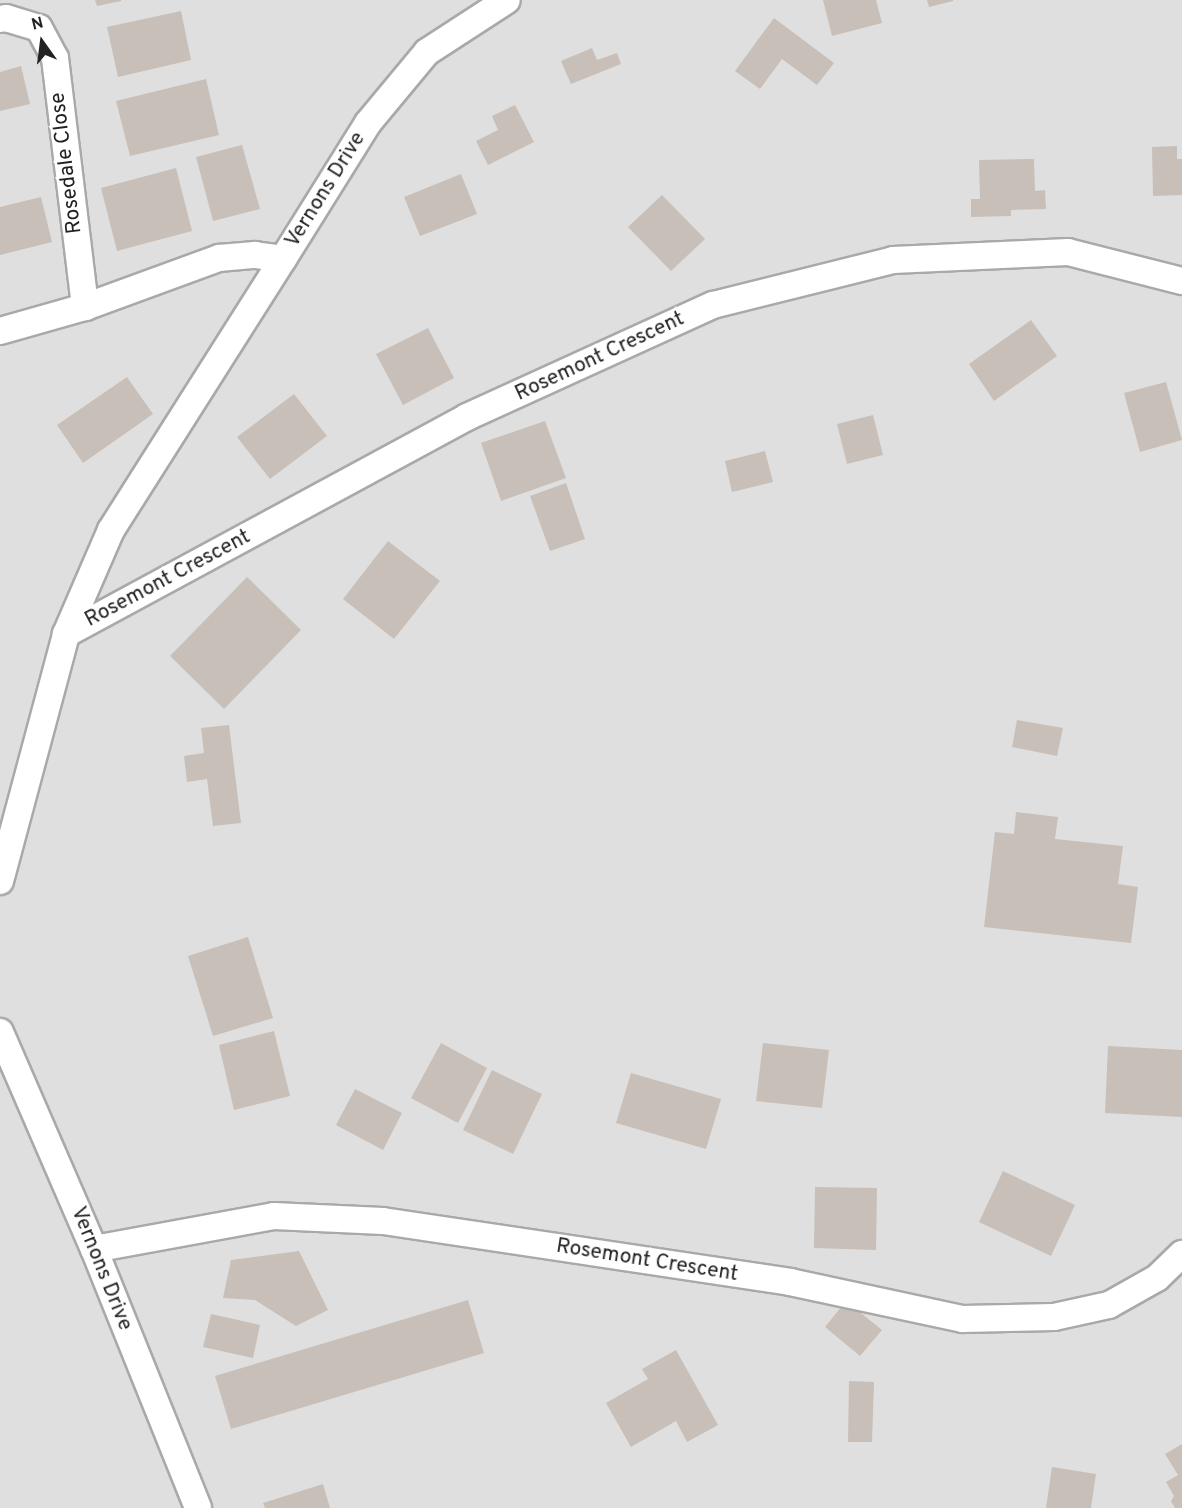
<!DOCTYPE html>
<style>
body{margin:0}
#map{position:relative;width:1182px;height:1508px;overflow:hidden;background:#f2efe9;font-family:Overpass,sans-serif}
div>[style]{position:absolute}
.residential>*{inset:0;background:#e0dfdf}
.building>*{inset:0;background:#c7bfb8}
.roads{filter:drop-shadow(2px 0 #a9a9a9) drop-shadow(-2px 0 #a9a9a9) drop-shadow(0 2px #a9a9a9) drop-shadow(0 -2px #a9a9a9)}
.minor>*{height:26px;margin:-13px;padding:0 13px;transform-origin:13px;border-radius:13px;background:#fff}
span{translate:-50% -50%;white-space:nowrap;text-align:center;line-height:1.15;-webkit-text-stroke:4.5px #fff;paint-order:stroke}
.street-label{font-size:21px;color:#222}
.north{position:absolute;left:12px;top:12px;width:60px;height:60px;-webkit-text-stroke:4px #fff;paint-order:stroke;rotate:346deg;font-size:16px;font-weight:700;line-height:24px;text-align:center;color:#222}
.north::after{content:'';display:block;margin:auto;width:21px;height:27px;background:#222;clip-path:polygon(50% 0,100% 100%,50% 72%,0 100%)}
</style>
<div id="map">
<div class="residential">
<div style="clip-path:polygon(0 0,1182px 0,1182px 1508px,0 1508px)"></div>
</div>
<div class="building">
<div style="clip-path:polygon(95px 0,121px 0,121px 1px,97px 6px)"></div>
<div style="clip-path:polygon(823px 0,876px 0,882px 23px,832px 36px)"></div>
<div style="clip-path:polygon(927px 0,953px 0,953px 1px,929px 7px)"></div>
<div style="clip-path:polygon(181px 11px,191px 60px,118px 77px,107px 27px)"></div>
<div style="clip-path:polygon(774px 18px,834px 63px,817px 85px,782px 59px,760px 89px,735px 71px)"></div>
<div style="clip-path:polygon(592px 48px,597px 60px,617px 53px,621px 64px,571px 84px,561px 61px)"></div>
<div style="clip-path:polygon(21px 66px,30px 104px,0 111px,0 72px)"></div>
<div style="clip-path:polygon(206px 79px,219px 135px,130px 156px,116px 101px)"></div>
<div style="clip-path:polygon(515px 105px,534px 142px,488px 165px,476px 141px,498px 130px,492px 116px)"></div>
<div style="clip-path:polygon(242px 145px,260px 209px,213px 221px,196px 157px)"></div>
<div style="clip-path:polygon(1177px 146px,1177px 159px,1182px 159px,1182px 195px,1153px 196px,1152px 147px)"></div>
<div style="clip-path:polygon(1034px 159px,1035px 191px,1045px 190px,1046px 209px,1011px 210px,1011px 216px,971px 217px,971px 199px,980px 199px,979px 160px)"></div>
<div style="clip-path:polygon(176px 168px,192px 231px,117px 251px,101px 188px)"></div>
<div style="clip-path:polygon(461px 174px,477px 214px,420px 236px,404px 197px)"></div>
<div style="clip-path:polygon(662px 195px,705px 239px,671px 271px,628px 227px)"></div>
<div style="clip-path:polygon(41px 197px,52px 242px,0 255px,0 207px)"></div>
<div style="clip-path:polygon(1031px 320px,1057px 356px,994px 401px,969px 364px)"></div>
<div style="clip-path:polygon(428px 328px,454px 378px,403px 405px,376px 354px)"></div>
<div style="clip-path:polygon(127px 377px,153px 414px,83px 463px,57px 425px)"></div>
<div style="clip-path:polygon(1166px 382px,1182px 440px,1140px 452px,1124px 393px)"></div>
<div style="clip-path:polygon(294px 394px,327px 436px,270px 479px,237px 437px)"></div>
<div style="clip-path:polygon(873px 415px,883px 455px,847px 464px,837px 424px)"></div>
<div style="clip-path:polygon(545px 421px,566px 478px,501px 501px,481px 443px)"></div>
<div style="clip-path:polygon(765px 451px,773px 482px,732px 492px,725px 461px)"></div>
<div style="clip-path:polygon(566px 483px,585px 539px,550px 551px,530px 496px)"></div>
<div style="clip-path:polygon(388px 541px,440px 581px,394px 639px,343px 599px)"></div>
<div style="clip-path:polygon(247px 577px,301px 630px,224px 709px,170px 656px)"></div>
<div style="clip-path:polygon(1017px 720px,1063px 728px,1057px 756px,1012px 747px)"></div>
<div style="clip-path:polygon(229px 725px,241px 823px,213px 826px,207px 779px,187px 782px,184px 756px,204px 753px,201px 728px)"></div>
<div style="clip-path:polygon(1016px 812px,1058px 817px,1055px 839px,1123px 846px,1118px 884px,1138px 887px,1131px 943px,984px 927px,995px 832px,1014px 834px)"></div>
<div style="clip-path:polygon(248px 937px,273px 1018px,213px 1036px,188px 956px)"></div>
<div style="clip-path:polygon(274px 1031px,290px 1096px,234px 1110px,219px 1045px)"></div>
<div style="clip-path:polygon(441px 1043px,487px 1068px,458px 1123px,411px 1098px)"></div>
<div style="clip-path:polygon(763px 1043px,829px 1050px,822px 1108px,756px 1101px)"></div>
<div style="clip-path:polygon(1108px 1046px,1182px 1050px,1182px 1117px,1105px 1113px)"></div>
<div style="clip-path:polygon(492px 1070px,542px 1094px,513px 1154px,463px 1130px)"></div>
<div style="clip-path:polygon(631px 1073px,721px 1099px,706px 1149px,616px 1123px)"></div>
<div style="clip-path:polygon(355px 1089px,402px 1113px,383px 1150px,336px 1125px)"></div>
<div style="clip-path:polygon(1003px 1171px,1075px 1205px,1051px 1256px,979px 1222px)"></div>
<div style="clip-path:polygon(815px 1187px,877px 1188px,876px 1250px,814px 1248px)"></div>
<div style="clip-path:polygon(299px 1251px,328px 1310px,296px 1326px,255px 1300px,223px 1298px,231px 1260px)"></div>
<div style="clip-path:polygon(468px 1300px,484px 1353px,231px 1429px,215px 1376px)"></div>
<div style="clip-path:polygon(846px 1301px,882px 1330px,860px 1356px,825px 1327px)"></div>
<div style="clip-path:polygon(211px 1314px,260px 1325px,253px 1358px,203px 1347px)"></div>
<div style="clip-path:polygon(676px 1350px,718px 1425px,687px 1442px,676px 1421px,631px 1447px,606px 1403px,648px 1379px,642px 1369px)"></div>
<div style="clip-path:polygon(849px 1381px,874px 1382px,872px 1442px,848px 1442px)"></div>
<div style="clip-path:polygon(1182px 1444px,1182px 1508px,1175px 1508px,1171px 1501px,1174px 1496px,1166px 1482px,1178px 1475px,1165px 1454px)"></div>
<div style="clip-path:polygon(1052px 1467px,1096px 1474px,1091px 1508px,1046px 1508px)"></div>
<div style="clip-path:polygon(323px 1484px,330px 1508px,265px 1508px,263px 1503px)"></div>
</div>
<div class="roads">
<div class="minor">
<div style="left:0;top:19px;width:6px;rotate:-9deg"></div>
<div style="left:6px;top:18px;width:34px;rotate:17deg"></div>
<div style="left:39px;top:28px;width:34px;rotate:62deg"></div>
<div style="left:55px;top:58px;width:251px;rotate:83.1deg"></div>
<div style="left:0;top:331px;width:88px;rotate:-15.8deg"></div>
<div style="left:85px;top:307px;width:143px;rotate:-20.1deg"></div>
<div style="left:219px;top:258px;width:36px;rotate:-5deg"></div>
<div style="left:255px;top:255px;width:28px;rotate:8deg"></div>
<div style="left:283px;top:259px;width:160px;rotate:-58deg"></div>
<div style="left:368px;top:123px;width:92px;rotate:-50.3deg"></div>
<div style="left:427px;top:52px;width:95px;rotate:-33deg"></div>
<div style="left:66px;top:634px;width:456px;rotate:-28.4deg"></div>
<div style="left:467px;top:417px;width:270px;rotate:-24.5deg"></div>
<div style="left:713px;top:305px;width:186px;rotate:-14deg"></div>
<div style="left:893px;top:260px;width:175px;rotate:-2.6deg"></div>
<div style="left:1068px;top:252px;width:118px;rotate:14.3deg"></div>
<div style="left:0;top:881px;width:256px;rotate:-75deg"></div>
<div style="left:66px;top:634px;width:113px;rotate:-66.6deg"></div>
<div style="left:111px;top:530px;width:321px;rotate:-57.6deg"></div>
<div style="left:0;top:1032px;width:236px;rotate:66.6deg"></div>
<div style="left:94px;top:1249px;width:279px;rotate:68.1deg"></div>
<div style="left:94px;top:1249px;width:183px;rotate:-10.4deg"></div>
<div style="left:274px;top:1216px;width:109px;rotate:2.6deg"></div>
<div style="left:383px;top:1221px;width:412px;rotate:8.5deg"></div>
<div style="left:790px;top:1282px;width:177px;rotate:12.1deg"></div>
<div style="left:963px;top:1319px;width:91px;rotate:-1.3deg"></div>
<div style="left:1054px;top:1317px;width:56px;rotate:-12.3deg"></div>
<div style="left:1109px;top:1305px;width:55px;rotate:-29.4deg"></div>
<div style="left:1157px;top:1278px;width:35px;rotate:-44deg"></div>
</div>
</div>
<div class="street-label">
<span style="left:67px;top:163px;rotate:-97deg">Rosedale Close</span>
<span style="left:326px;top:190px;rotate:-58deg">Vernons Drive</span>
<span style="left:600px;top:357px;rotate:-25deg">Rosemont Crescent</span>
<span style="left:168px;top:579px;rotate:-28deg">Rosemont Crescent</span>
<span style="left:647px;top:1261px;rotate:9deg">Rosemont Crescent</span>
<span style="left:101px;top:1269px;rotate:68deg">Vernons Drive</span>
</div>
<div class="north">N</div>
</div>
